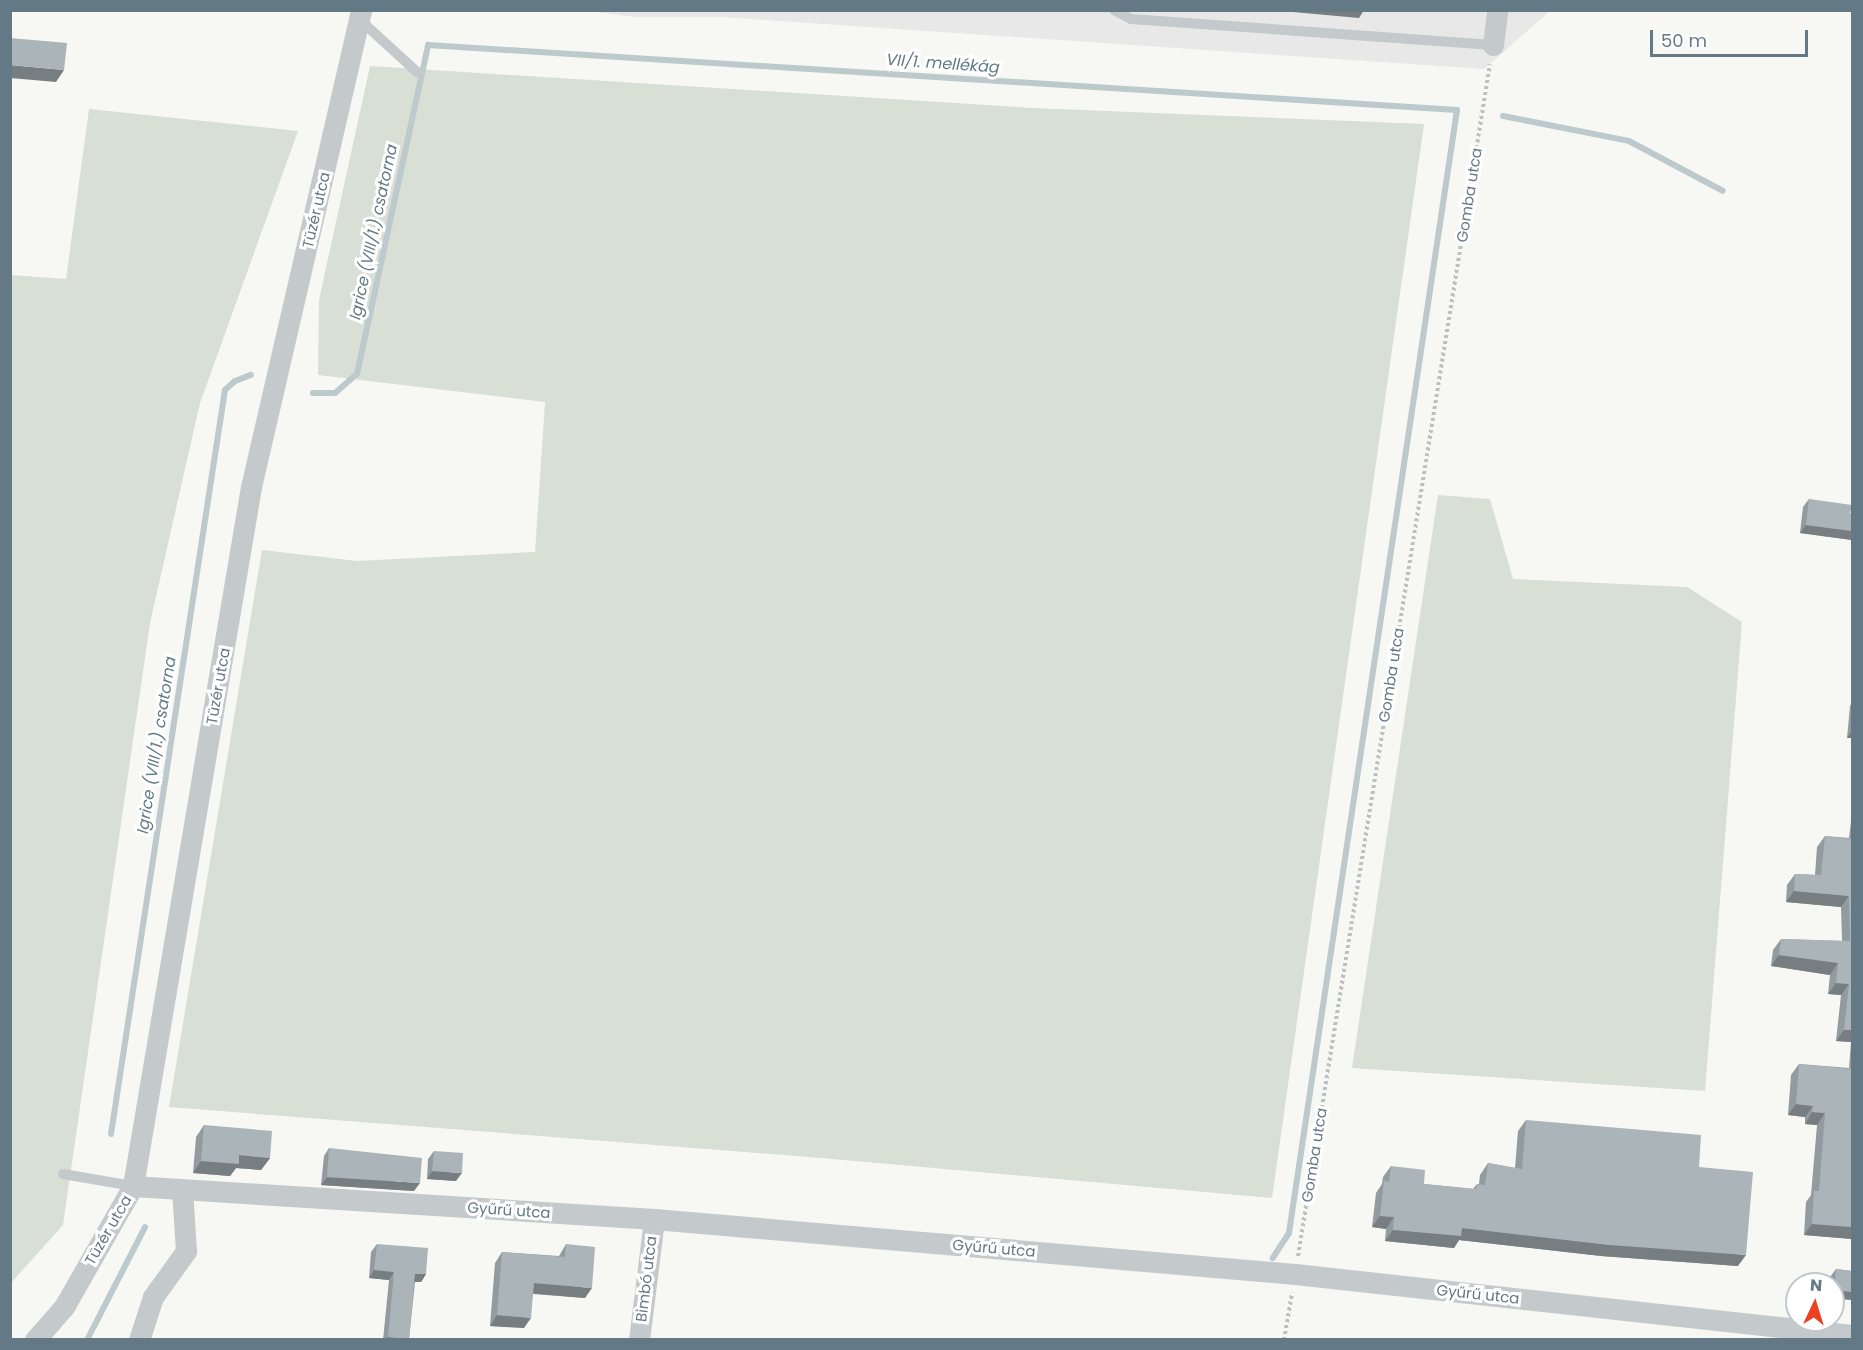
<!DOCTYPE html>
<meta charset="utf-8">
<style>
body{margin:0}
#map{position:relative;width:1863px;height:1350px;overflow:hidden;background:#f7f7f3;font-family:Poppins,sans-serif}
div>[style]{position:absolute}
.built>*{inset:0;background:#e7e8e7}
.green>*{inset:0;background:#d8dfd4}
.stream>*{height:6px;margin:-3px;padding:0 3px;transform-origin:3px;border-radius:3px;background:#bcc9cd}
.path>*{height:4px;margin-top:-2px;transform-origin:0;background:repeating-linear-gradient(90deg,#bdc0c2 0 3px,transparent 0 6px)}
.service>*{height:10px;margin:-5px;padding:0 5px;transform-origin:5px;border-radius:5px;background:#c4c9cb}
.minor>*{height:21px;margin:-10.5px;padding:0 10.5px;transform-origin:10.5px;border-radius:10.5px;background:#c4c9cb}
.wall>*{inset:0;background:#929b9f}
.shaded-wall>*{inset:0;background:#777e82}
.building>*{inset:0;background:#aab4b9}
span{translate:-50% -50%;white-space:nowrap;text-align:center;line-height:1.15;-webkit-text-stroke:6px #fff;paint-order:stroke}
.street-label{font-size:15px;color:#647986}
.water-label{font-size:16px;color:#607b83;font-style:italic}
.frame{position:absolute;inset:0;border:12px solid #647986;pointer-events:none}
.north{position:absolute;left:1785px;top:1272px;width:60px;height:60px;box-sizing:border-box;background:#fff;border:2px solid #c1c9cf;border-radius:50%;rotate:4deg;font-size:16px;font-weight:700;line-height:24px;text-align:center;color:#647986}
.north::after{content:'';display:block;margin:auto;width:21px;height:27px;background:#ec421f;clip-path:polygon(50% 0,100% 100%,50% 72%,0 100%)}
.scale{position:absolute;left:1650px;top:30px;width:158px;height:27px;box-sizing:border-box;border:3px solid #647986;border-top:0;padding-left:8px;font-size:18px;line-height:21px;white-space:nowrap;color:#647986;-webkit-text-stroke:4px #fff;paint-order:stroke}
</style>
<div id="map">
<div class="built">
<div style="clip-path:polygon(588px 11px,1550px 11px,1484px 69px,721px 17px,634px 17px)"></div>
</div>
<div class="green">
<div style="clip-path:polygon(370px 66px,1032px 108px,1424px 124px,1272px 1198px,810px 1157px,169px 1107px,262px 550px,357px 561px,535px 552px,545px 402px,318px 375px,319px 300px)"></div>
<div style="clip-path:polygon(89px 109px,298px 131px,200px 403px,150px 623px,63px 1225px,11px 1283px,11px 275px,66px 279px)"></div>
<div style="clip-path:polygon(1438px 495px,1490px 499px,1513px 579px,1687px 587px,1742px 622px,1705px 1091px,1352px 1068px)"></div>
</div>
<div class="stream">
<div style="left:1503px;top:116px;width:128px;rotate:11.2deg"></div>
<div style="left:1629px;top:141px;width:106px;rotate:28deg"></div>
<div style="left:313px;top:393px;width:22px"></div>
<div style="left:335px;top:393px;width:29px;rotate:-41deg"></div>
<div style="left:357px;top:374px;width:337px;rotate:-77.8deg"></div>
<div style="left:428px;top:45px;width:1031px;rotate:3.61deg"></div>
<div style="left:1457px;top:110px;width:1135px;rotate:98.51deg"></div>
<div style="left:1289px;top:1233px;width:30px;rotate:123deg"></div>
<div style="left:111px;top:1134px;width:753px;rotate:-81.29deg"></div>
<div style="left:225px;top:390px;width:13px;rotate:-42deg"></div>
<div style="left:235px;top:381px;width:17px;rotate:-21deg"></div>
<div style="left:87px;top:1340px;width:127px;rotate:-62.8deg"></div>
</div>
<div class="path">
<div style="left:1298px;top:1256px;width:1207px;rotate:-80.85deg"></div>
<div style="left:1284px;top:1340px;width:48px;rotate:-80.3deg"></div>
</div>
<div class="service">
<div style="left:1114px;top:10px;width:19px;rotate:28deg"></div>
<div style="left:1131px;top:19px;width:363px;rotate:4.1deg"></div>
<div style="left:359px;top:19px;width:79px;rotate:42.4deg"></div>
<div style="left:63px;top:1174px;width:71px;rotate:9.7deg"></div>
</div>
<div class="minor">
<div style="left:1493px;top:45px;width:35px;rotate:-83deg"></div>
<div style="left:133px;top:1186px;width:522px;rotate:3.62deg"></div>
<div style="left:654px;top:1219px;width:643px;rotate:4.9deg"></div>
<div style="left:1295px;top:1274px;width:560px;rotate:6.25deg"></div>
<div style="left:35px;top:1340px;width:44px;rotate:-48.7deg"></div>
<div style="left:64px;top:1307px;width:139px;rotate:-60.3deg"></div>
<div style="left:133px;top:1186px;width:709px;rotate:-80.42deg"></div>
<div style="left:251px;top:487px;width:490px;rotate:-77deg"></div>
<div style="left:139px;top:1340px;width:45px;rotate:-72deg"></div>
<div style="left:153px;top:1297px;width:57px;rotate:-54.3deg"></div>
<div style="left:186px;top:1251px;width:62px;rotate:-93.7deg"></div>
<div style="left:639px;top:1340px;width:122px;rotate:-82.9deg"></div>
</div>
<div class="wall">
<div style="clip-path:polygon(1809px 499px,1852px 514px,1852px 540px,1800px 533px,1803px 507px)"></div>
<div style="clip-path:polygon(1852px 702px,1852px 738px,1847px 738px,1850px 706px)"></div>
<div style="clip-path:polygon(1852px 813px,1852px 1239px,1804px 1235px,1806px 1202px,1811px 1195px,1817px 1125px,1805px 1124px,1805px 1117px,1788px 1115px,1791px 1075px,1799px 1064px,1849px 1068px,1851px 1042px,1836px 1041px,1841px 995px,1828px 994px,1830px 975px,1771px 966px,1773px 950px,1781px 939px,1842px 941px,1841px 907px,1786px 902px,1787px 885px,1795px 874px,1815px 875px,1817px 847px,1825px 836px,1849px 838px)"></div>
<div style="clip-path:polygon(1526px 1120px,1699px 1167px,1738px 1266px,1601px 1256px,1459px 1240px,1454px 1248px,1385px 1241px,1386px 1229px,1372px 1227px,1376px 1193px,1382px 1184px,1383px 1177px,1391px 1166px,1424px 1184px,1473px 1189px,1477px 1184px,1479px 1184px,1480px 1175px,1488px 1163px,1515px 1168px,1518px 1131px)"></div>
<div style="clip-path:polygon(204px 1125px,270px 1158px,261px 1170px,236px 1168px,230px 1176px,193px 1173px,196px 1137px)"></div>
<div style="clip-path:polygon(329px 1148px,414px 1191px,321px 1185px,324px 1156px)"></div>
<div style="clip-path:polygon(434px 1151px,456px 1181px,427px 1179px,428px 1159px)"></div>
<div style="clip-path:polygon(377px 1244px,426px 1274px,421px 1282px,415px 1282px,409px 1339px,383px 1340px,389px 1280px,369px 1278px,371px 1252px)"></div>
<div style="clip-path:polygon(566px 1244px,585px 1298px,533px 1294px,524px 1328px,490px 1326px,495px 1263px,502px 1252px,559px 1256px)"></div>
<div style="clip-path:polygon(1836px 1269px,1852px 1271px,1852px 1300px,1833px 1298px,1833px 1284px,1830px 1284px,1830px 1277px)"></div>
</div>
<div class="shaded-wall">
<div style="clip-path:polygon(1271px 10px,1364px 10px,1359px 18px)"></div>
<div style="clip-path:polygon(10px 65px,64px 70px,56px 82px,10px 78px)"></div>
<div style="clip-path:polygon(1806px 525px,1852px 531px,1852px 540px,1800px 533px)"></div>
<div style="clip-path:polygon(1852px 730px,1852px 738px,1847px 738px)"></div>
<div style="clip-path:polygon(1794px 891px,1849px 896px,1841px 907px,1786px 902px)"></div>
<div style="clip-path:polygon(1779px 955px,1838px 963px,1830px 975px,1771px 966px)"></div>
<div style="clip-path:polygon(1836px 983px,1849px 984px,1841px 995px,1828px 994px)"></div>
<div style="clip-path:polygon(1844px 1030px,1852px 1030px,1852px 1040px,1851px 1042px,1836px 1041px)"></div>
<div style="clip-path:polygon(1796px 1104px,1813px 1106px,1805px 1117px,1788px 1115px)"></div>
<div style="clip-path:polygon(1812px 1112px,1825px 1113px,1817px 1125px,1805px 1124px)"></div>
<div style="clip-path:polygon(239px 1155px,270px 1158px,261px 1170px,236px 1168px,230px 1176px,193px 1173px,201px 1161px)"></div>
<div style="clip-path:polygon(432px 1171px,462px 1173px,456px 1181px,427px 1179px)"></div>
<div style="clip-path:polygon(327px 1177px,420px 1183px,414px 1191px,321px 1185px)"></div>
<div style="clip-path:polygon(1380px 1216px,1394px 1217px,1386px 1229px,1372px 1227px)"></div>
<div style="clip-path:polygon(1812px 1224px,1852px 1227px,1852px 1239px,1804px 1235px)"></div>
<div style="clip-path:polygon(1462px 1228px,1746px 1255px,1738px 1266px,1601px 1256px,1459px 1240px,1454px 1248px,1385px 1241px,1393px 1230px)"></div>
<div style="clip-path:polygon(374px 1270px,394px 1272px,389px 1280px,369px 1278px)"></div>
<div style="clip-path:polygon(415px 1274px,426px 1274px,421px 1282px,410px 1282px)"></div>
<div style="clip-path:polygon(534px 1283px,592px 1288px,585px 1298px,527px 1293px)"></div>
<div style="clip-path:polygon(1834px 1290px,1852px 1292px,1852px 1300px,1833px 1298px,1833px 1292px)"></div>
<div style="clip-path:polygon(497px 1315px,531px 1318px,524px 1328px,490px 1326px)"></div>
<div style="clip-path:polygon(388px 1337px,409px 1340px,387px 1340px)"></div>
</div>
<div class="building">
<div style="clip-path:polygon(10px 38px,67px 43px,64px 70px,10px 65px)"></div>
<div style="clip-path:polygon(1809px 499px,1852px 505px,1850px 514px,1852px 514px,1852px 531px,1806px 525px)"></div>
<div style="clip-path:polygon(1825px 836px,1852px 839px,1852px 1030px,1844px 1030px,1849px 984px,1836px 983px,1838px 963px,1779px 955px,1781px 939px,1850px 941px,1849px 896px,1794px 891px,1795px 874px,1821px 875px)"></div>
<div style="clip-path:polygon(1799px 1064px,1852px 1069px,1852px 1227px,1812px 1224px,1814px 1191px,1819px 1191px,1825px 1113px,1812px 1112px,1813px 1106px,1796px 1104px)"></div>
<div style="clip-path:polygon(1526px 1120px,1701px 1135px,1699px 1167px,1753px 1172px,1746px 1255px,1609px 1245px,1462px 1228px,1461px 1236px,1393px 1230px,1394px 1217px,1380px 1216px,1384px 1181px,1389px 1182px,1391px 1166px,1425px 1170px,1424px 1184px,1476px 1189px,1477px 1184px,1485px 1185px,1488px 1163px,1522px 1169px)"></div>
<div style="clip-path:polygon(204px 1125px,272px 1131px,270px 1158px,239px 1155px,239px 1164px,201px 1161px)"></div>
<div style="clip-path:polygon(329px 1148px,422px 1158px,420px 1183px,327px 1177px)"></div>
<div style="clip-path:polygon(434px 1151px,463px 1153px,462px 1173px,432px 1171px)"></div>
<div style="clip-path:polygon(377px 1244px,428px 1248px,426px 1274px,415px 1274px,409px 1339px,388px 1337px,394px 1272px,374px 1270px)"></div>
<div style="clip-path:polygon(566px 1244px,595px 1247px,592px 1288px,534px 1283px,531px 1318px,497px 1315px,502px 1252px,565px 1257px)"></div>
<div style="clip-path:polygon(1836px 1269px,1852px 1271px,1852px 1292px,1834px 1290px)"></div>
</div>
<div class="street-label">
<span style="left:1469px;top:195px;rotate:-81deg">Gomba utca</span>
<span style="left:316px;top:210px;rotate:-77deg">Tüzér utca</span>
<span style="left:1391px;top:675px;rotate:-81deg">Gomba utca</span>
<span style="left:218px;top:686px;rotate:-80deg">Tüzér utca</span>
<span style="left:1314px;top:1155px;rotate:-81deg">Gomba utca</span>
<span style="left:509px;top:1210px;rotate:4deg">Gyűrű utca</span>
<span style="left:108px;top:1230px;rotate:-60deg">Tüzér utca</span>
<span style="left:994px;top:1248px;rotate:5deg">Gyűrű utca</span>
<span style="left:646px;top:1279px;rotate:-83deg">Bimbó utca</span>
<span style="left:1478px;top:1294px;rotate:6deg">Gyűrű utca</span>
</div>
<div class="water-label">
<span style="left:943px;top:64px;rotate:4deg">VII/1. mellékág</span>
<span style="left:374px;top:232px;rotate:-78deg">Igrice (VIII/1.) csatorna</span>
<span style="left:157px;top:745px;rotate:-81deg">Igrice (VIII/1.) csatorna</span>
</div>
<div class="frame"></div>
<div class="north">N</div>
<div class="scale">50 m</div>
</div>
